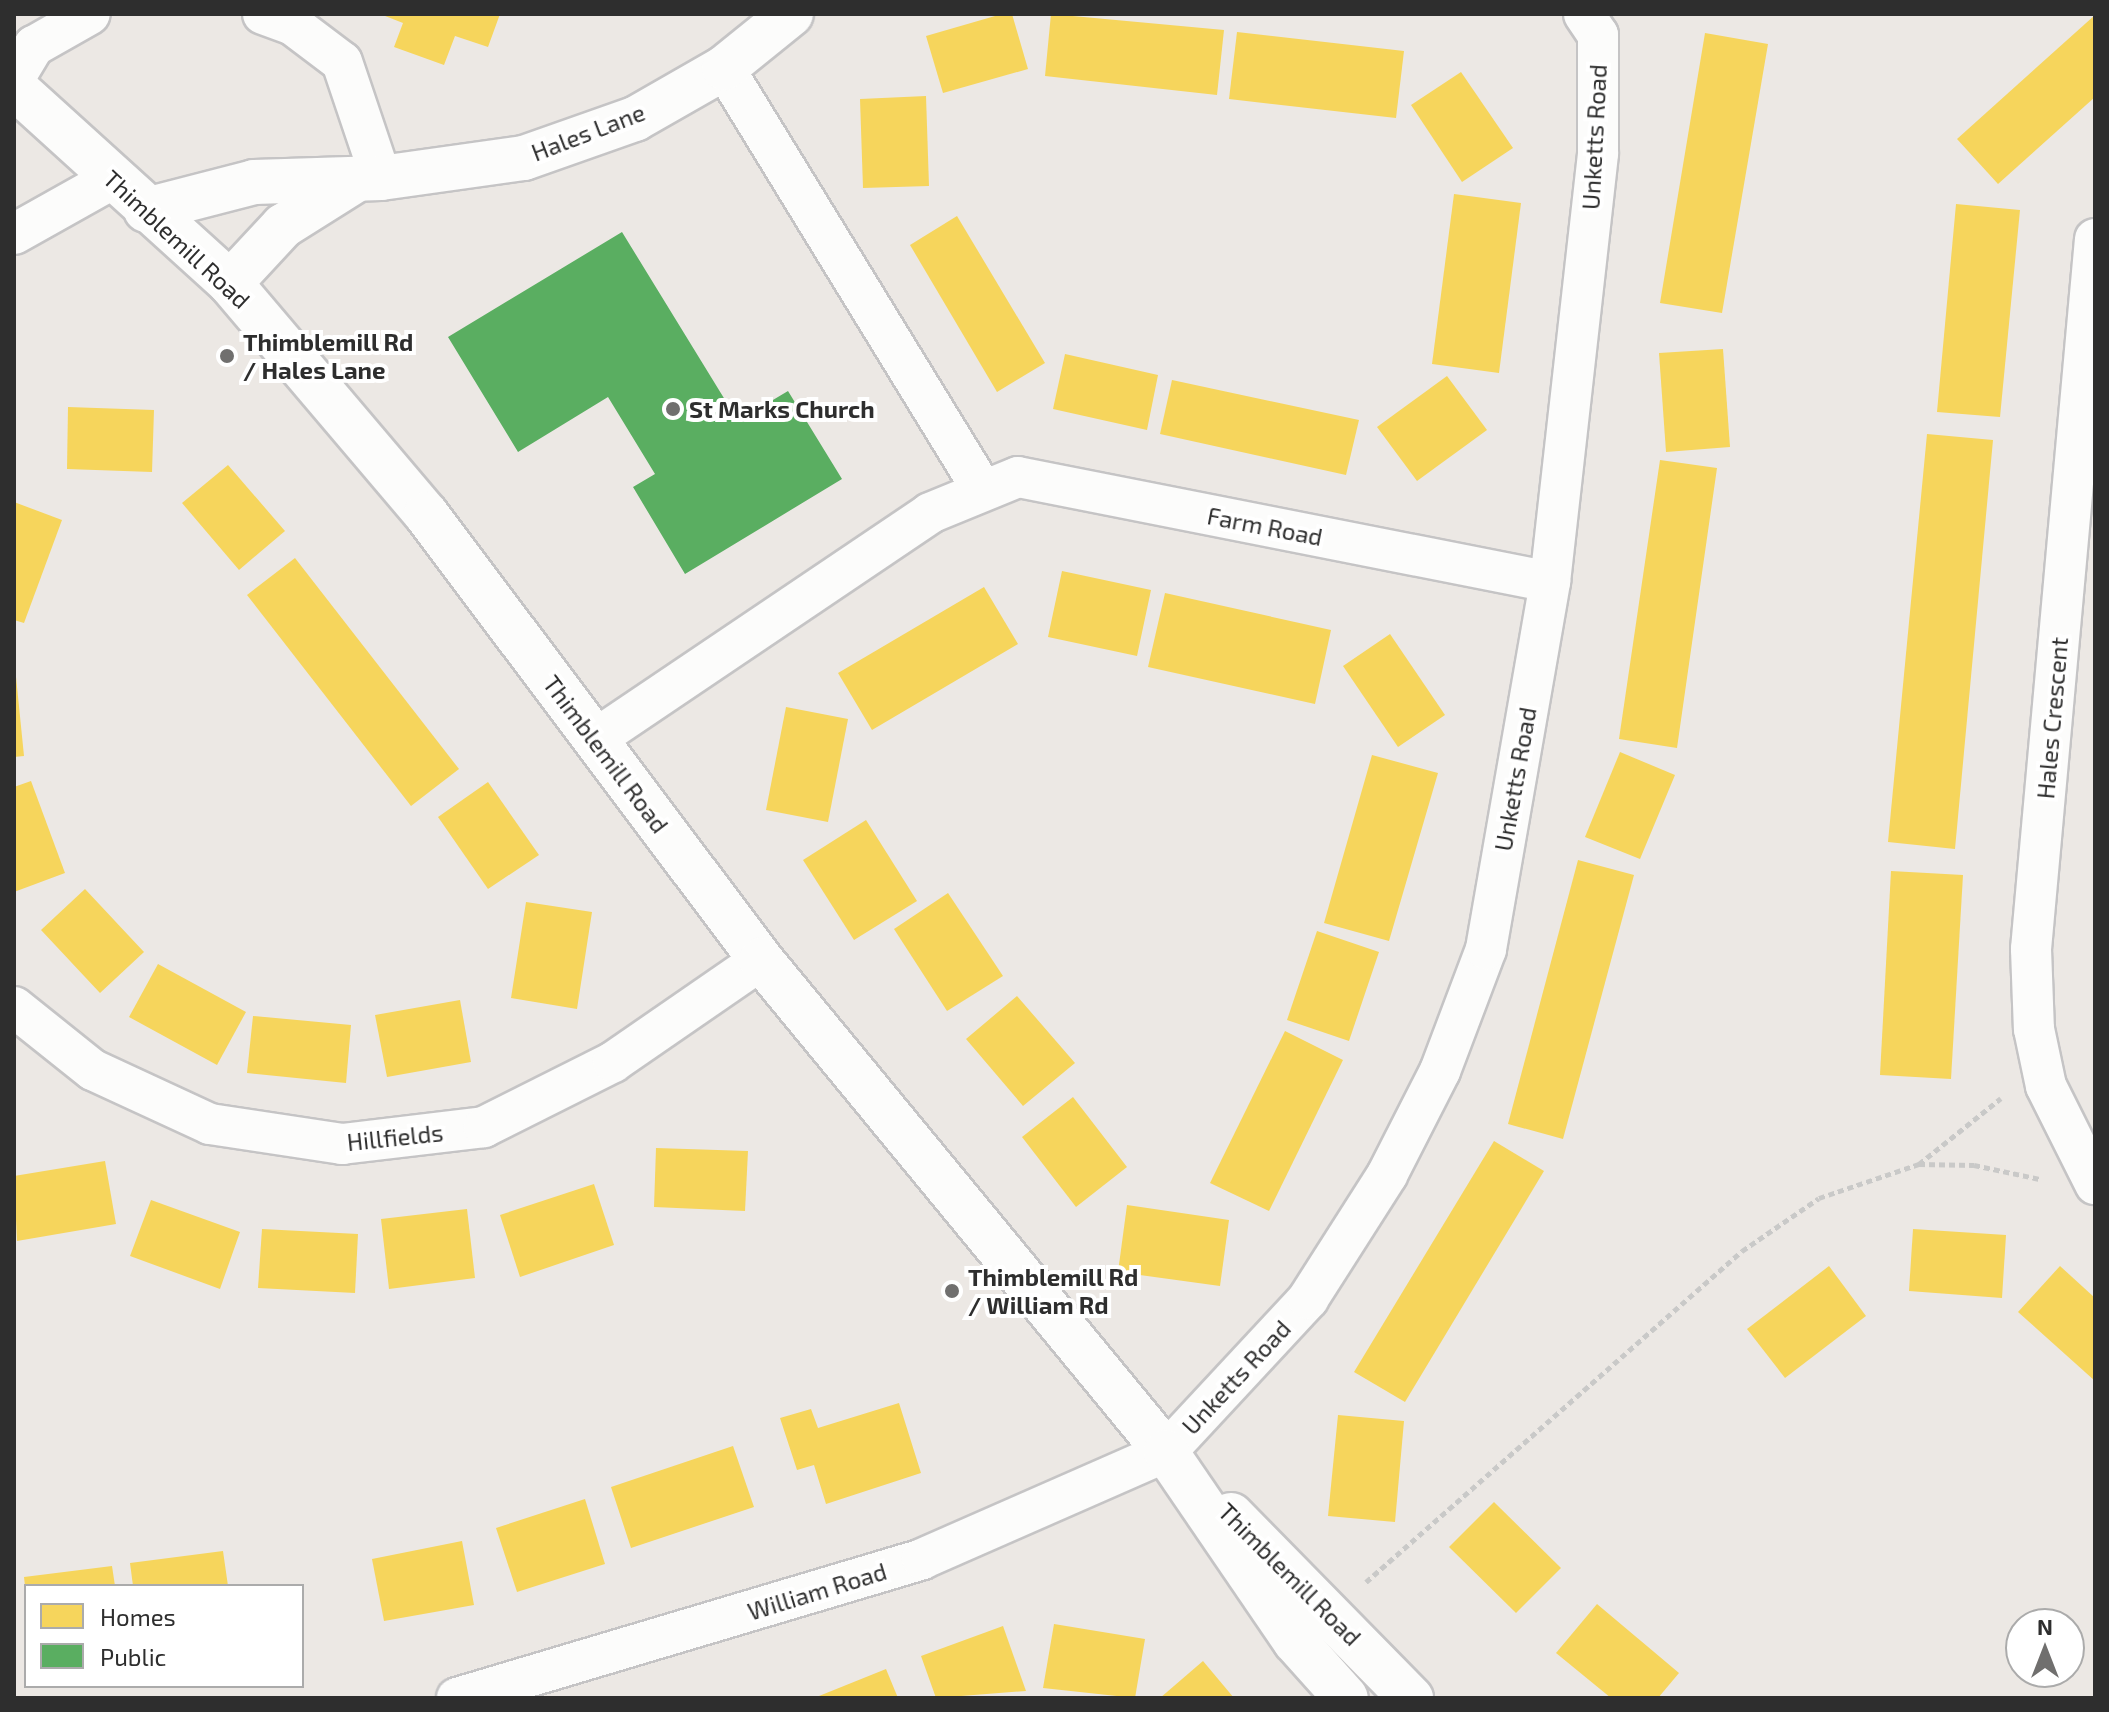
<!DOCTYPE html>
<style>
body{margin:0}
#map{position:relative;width:2109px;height:1712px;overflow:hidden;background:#ece8e4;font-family:"Exo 2",sans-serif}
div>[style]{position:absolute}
.homes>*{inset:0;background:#f6d55c}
.public>*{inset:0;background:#5aae61}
.path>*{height:5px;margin-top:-2.5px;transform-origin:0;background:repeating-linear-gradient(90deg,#c9c9c8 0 6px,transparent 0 10px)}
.roads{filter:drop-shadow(2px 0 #c5c4c5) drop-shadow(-2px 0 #c5c4c5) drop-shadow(0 2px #c5c4c5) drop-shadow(0 -2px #c5c4c5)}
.street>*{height:40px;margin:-20px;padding:0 20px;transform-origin:20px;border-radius:20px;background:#fcfcfb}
.secondary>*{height:44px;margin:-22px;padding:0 22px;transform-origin:22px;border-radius:22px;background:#fcfcfb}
.dots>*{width:22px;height:22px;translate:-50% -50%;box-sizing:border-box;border:4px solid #fff;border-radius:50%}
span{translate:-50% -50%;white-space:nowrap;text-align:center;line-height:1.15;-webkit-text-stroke:8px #fff;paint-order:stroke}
.street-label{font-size:24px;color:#2e2e2e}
.poi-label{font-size:24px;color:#2e2e2e;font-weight:700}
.left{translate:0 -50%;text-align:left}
.frame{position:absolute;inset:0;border:16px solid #2e2e2e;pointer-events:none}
.legend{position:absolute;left:24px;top:1584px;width:280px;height:104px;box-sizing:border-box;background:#fff;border:2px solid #ababab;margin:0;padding:10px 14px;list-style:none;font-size:24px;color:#2e2e2e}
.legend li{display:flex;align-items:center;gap:16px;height:40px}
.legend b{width:40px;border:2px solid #ababab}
.north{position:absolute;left:2005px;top:1608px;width:80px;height:80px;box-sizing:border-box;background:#fff;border:2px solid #ababab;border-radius:50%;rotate:0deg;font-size:22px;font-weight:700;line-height:32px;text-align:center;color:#2e2e2e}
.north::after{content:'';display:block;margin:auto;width:28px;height:36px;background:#706f6e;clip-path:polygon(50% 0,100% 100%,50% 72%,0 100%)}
</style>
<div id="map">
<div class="homes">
<div style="clip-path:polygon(380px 14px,500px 14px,488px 47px,455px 36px,444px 65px,394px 47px,403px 23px)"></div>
<div style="clip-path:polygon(1002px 14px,1012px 14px,1028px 69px,943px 93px,926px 36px)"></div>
<div style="clip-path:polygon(1051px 14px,1224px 30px,1217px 95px,1045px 76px)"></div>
<div style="clip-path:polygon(2095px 15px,2095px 97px,1998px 184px,1957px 139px)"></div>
<div style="clip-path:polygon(1237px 32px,1404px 51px,1396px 118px,1229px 99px)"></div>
<div style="clip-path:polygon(1705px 33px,1768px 44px,1722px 313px,1660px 303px)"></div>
<div style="clip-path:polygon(1461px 72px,1513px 148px,1462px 182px,1411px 105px)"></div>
<div style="clip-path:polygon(926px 96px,929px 186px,863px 188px,860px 99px)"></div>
<div style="clip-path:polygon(1454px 194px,1521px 203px,1499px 373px,1432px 364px)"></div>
<div style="clip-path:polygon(1956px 204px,2020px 210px,2000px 417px,1937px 412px)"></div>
<div style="clip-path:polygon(957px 216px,1045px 363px,997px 392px,910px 245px)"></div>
<div style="clip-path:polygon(1723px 349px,1730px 447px,1666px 452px,1659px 353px)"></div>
<div style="clip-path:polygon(1065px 354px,1158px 375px,1147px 430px,1053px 409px)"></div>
<div style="clip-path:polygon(1447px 376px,1487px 430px,1417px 481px,1377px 427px)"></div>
<div style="clip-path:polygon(1172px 380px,1359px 420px,1346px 475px,1160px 434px)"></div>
<div style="clip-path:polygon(68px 407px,154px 410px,152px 472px,67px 469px)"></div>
<div style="clip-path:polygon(1927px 434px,1993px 440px,1955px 849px,1888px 842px)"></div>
<div style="clip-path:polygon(1660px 460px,1717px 468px,1677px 748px,1619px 739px)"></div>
<div style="clip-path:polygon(228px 465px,285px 531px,239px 570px,182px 503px)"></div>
<div style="clip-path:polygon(14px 502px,62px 520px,24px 623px,14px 620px)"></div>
<div style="clip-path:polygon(295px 558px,459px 769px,411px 806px,247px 595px)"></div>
<div style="clip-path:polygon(1062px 571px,1151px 590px,1137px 656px,1048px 637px)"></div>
<div style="clip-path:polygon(984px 587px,1018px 644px,872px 730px,838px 673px)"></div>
<div style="clip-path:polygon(1165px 593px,1331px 630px,1315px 704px,1148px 667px)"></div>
<div style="clip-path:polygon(1390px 634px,1445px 715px,1398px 747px,1343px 666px)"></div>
<div style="clip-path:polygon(14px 657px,24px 756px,14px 757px)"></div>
<div style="clip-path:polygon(786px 707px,848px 719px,828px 822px,766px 810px)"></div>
<div style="clip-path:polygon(1620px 752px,1675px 775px,1640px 859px,1585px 837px)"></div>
<div style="clip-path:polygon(1372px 755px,1438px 773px,1389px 941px,1324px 923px)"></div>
<div style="clip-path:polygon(31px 781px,65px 873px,14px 892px,14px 787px)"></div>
<div style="clip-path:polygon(488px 782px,539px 855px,488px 889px,438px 817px)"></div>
<div style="clip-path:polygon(866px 820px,917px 901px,854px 940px,803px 860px)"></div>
<div style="clip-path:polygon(1578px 860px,1634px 875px,1563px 1139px,1508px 1124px)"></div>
<div style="clip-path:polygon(1891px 871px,1963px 875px,1951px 1079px,1880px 1075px)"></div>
<div style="clip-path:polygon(85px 889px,144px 952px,100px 993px,41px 930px)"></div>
<div style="clip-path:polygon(948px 893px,1003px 976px,947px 1011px,894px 929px)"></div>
<div style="clip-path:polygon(526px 902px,592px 912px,577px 1009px,511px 998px)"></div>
<div style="clip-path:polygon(1317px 931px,1379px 952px,1349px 1041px,1287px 1020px)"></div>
<div style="clip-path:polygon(158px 964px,246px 1012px,217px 1065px,129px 1017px)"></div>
<div style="clip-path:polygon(1017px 996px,1075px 1063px,1023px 1106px,966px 1039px)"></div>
<div style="clip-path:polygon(460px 1000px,471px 1062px,387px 1077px,375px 1015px)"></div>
<div style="clip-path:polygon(253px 1016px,351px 1025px,346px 1083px,247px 1073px)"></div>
<div style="clip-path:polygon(1285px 1031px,1343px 1060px,1269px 1211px,1210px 1183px)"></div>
<div style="clip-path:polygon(1073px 1097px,1127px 1167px,1076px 1207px,1022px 1137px)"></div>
<div style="clip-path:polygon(1494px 1141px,1544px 1171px,1405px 1402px,1354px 1372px)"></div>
<div style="clip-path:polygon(656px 1148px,748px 1151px,745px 1211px,654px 1207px)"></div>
<div style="clip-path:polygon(105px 1161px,116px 1224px,17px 1241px,14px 1176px)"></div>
<div style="clip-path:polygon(594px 1184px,614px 1245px,520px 1277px,500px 1215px)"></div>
<div style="clip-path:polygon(151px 1200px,240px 1232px,220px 1289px,130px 1256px)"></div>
<div style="clip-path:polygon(1127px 1205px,1229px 1220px,1220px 1286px,1118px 1272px)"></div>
<div style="clip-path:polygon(467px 1209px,475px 1278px,389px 1289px,381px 1219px)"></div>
<div style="clip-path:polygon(262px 1229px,358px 1234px,355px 1293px,258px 1288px)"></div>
<div style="clip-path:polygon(1913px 1229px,2006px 1235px,2002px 1298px,1909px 1291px)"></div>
<div style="clip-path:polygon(1829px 1266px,1866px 1316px,1785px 1378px,1747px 1329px)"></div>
<div style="clip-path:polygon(2060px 1266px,2095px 1298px,2095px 1381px,2018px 1312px)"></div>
<div style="clip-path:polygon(899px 1403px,921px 1473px,826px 1504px,814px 1465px,797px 1470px,780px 1418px,811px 1409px,818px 1428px)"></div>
<div style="clip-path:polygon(1338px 1415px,1404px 1421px,1395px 1522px,1328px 1516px)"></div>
<div style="clip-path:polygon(733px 1446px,754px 1507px,631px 1548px,611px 1487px)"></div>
<div style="clip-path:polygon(585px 1499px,605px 1564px,517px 1592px,496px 1528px)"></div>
<div style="clip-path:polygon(1494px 1502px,1561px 1568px,1516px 1613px,1449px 1547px)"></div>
<div style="clip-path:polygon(462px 1541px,474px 1605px,384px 1621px,372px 1559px)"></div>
<div style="clip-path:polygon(223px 1551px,228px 1586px,133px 1586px,130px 1563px)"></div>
<div style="clip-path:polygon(112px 1566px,115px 1586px,25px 1586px,24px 1577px)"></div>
<div style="clip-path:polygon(1597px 1604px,1679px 1673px,1658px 1698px,1611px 1698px,1556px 1653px)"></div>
<div style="clip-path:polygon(1054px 1624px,1145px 1639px,1135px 1698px,1043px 1688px)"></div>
<div style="clip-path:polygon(1003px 1626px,1026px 1691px,936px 1698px,921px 1656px)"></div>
<div style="clip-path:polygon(1203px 1661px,1234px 1698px,1160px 1698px)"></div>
<div style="clip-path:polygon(886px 1669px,898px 1698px,814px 1698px)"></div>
</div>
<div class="public">
<div style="clip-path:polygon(622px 232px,738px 421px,788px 391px,842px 479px,685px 574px,633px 487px,655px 474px,608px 397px,518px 452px,448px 337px)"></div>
</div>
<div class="path">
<div style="left:1919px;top:1164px;width:105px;rotate:-38.8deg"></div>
<div style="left:1366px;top:1582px;width:501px;rotate:-41.36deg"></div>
<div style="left:1742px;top:1251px;width:93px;rotate:-34.5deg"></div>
<div style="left:1819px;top:1198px;width:106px;rotate:-18.8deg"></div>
<div style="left:1919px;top:1164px;width:55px;rotate:1deg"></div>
<div style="left:1974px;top:1165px;width:67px;rotate:12deg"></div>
</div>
<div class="roads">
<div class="street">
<div style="left:263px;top:14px;width:32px;rotate:20deg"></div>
<div style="left:293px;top:25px;width:61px;rotate:37.1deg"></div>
<div style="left:342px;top:62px;width:122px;rotate:71.4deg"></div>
<div style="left:724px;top:68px;width:492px;rotate:58.5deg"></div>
<div style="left:14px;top:79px;width:39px;rotate:-59deg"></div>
<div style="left:34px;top:46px;width:64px;rotate:-29.7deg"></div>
<div style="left:14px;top:234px;width:112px;rotate:-29.3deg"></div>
<div style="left:2095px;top:239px;width:713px;rotate:95.15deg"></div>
<div style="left:2031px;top:949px;width:80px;rotate:87.9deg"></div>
<div style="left:2034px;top:1029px;width:58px;rotate:78.1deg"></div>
<div style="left:2046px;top:1086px;width:110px;rotate:63.4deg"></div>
<div style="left:594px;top:740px;width:405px;rotate:-34deg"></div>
<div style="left:930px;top:513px;width:95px;rotate:-22.2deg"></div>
<div style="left:1018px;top:477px;width:542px;rotate:11.16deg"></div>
<div style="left:14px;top:1007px;width:101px;rotate:38.6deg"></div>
<div style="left:93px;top:1070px;width:129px;rotate:24.8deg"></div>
<div style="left:210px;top:1124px;width:134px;rotate:8.6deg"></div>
<div style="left:342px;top:1144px;width:143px;rotate:-6.8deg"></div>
<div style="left:484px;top:1127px;width:144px;rotate:-26.7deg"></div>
<div style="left:613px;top:1062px;width:180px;rotate:-34.6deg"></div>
<div style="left:457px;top:1698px;width:485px;rotate:-16.6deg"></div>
<div style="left:922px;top:1559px;width:266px;rotate:-23.7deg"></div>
<div style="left:1166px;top:1452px;width:209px;rotate:-47.1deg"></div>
<div style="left:1308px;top:1299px;width:147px;rotate:-57.5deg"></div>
<div style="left:1387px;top:1175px;width:117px;rotate:-63deg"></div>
<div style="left:1440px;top:1071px;width:130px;rotate:-69.3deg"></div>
<div style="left:1486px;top:949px;width:373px;rotate:-80.1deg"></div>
<div style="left:1550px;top:582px;width:432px;rotate:-83.6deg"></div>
<div style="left:1598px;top:153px;width:118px;rotate:-90deg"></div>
<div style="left:1598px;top:35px;width:25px;rotate:-124deg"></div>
</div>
<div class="secondary">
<div style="left:14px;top:87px;width:292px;rotate:42.2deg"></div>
<div style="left:230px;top:283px;width:303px;rotate:49.7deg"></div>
<div style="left:426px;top:514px;width:558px;rotate:53.09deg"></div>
<div style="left:761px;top:960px;width:637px;rotate:50.54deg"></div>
<div style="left:1166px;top:1452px;width:229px;rotate:55.7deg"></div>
<div style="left:1295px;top:1641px;width:76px;rotate:48.2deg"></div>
<div style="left:146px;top:210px;width:112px;rotate:-14.5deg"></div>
<div style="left:254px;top:182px;width:127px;rotate:-1.8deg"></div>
<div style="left:381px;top:178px;width:144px;rotate:-8deg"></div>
<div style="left:524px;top:158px;width:118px;rotate:-19.4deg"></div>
<div style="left:635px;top:119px;width:103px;rotate:-29.8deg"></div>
<div style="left:724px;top:68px;width:86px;rotate:-38.9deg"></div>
<div style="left:230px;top:283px;width:78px;rotate:-47.1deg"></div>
<div style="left:283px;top:226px;width:86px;rotate:-32.2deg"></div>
<div style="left:1231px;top:1515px;width:257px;rotate:45.5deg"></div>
</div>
</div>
<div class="dots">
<div style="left:227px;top:356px;background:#706f6e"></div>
<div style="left:673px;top:409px;background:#706f6e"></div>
<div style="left:952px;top:1291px;background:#706f6e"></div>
</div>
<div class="street-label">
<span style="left:588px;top:132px;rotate:-21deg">Hales Lane</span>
<span style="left:1594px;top:137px;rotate:-87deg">Unketts Road</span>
<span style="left:177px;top:239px;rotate:43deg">Thimblemill Road</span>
<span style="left:1265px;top:526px;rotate:11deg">Farm Road</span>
<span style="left:2052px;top:718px;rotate:-85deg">Hales Crescent</span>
<span style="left:606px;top:754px;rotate:53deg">Thimblemill Road</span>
<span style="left:1515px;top:779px;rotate:-80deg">Unketts Road</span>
<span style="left:395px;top:1137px;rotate:-6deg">Hillfields</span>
<span style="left:1236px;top:1377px;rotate:-47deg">Unketts Road</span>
<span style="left:1290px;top:1574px;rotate:45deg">Thimblemill Road</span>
<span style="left:817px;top:1591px;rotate:-17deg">William Road</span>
</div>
<div class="poi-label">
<span class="left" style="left:243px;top:356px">Thimblemill Rd<br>/ Hales Lane</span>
<span class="left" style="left:689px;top:409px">St Marks Church</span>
<span class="left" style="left:968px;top:1291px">Thimblemill Rd<br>/ William Rd</span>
</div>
<div class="frame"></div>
<ul class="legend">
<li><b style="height:22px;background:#f6d55c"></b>Homes</li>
<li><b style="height:22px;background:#5aae61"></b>Public</li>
</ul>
<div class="north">N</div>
</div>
